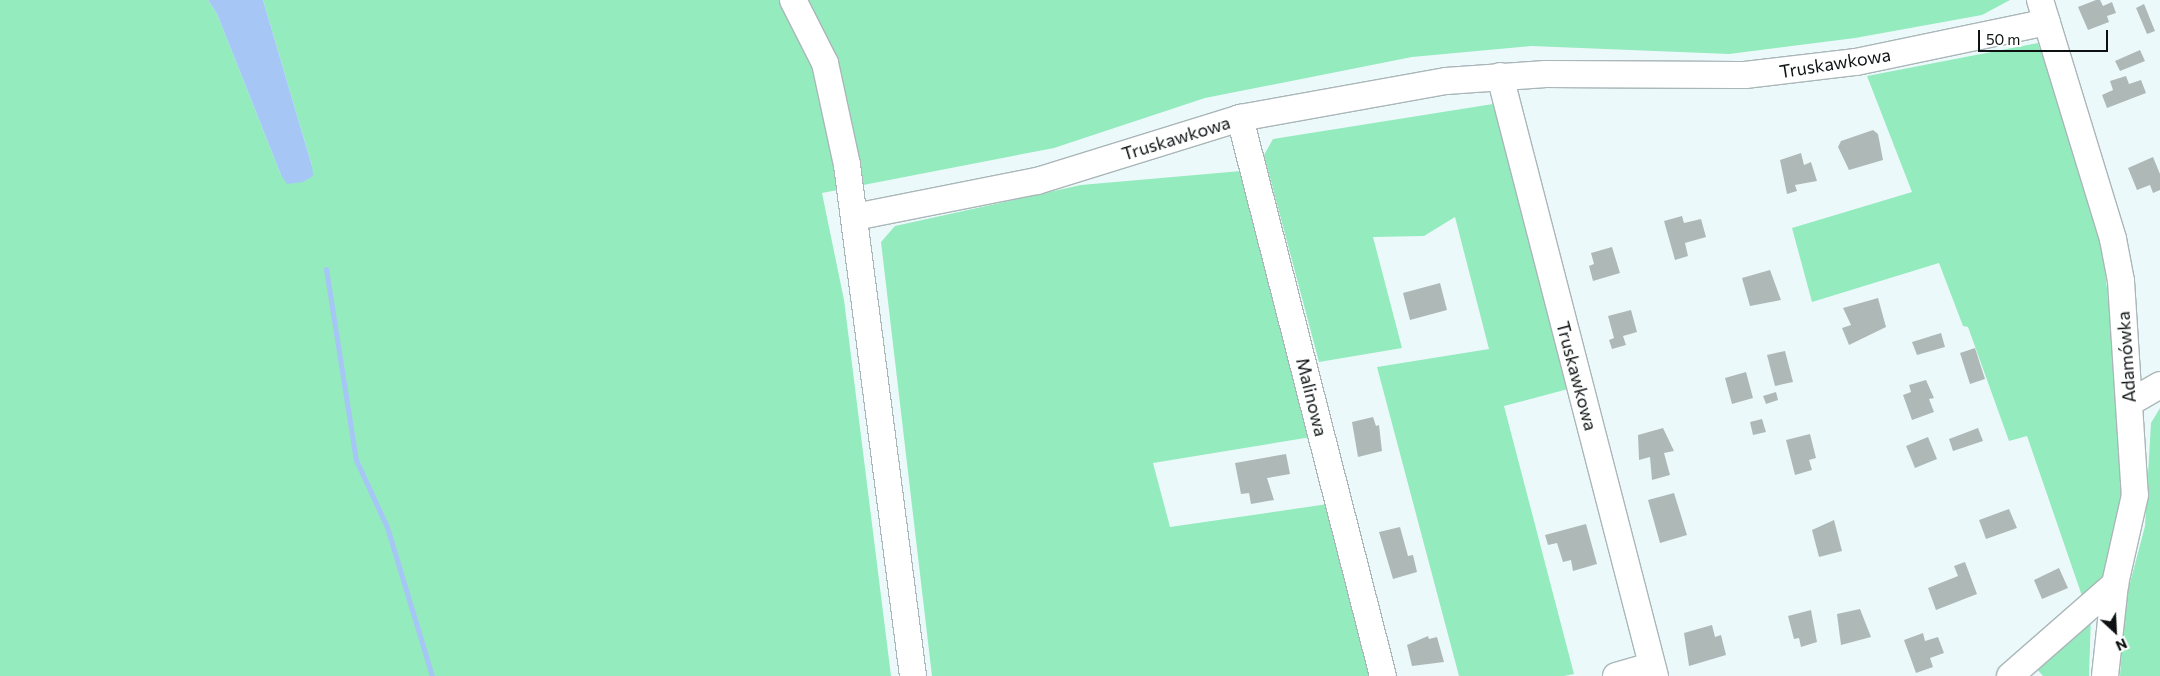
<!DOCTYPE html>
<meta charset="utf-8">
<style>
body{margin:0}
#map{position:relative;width:2160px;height:676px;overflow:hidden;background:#ecf9fb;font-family:Commissioner,sans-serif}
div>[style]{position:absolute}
.green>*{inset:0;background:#94ebbe}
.water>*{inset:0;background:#a6c6f5}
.stream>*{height:5px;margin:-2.5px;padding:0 2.5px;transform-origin:2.5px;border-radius:2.5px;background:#a6c6f5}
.building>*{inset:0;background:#aeb9b7}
.roads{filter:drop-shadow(1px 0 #aab6b8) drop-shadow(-1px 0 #aab6b8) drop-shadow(0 1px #aab6b8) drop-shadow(0 -1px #aab6b8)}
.minor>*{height:26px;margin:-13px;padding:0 13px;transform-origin:13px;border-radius:13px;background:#fff}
span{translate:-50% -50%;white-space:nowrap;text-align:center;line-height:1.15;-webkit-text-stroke:4px #fff;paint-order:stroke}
.street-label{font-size:18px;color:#0d1112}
.north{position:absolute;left:2090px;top:606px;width:50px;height:50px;-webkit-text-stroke:4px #fff;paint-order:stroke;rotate:155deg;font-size:14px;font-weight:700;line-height:20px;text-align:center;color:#0d1112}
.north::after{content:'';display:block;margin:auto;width:18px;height:22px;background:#0d1112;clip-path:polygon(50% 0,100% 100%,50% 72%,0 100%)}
.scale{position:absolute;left:1978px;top:30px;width:130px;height:22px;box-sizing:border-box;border:2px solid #0d1112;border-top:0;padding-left:6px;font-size:15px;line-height:18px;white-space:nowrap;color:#0d1112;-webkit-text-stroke:4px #fff;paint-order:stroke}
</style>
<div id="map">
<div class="green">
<div style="clip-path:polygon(0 0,208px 0,217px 14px,281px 175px,312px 166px,263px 0,2010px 0,1982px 15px,1855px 38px,1729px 54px,1531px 46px,1412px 57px,1205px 98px,1054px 148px,822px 193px,844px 300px,891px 676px,0 676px)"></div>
<div style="clip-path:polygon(2038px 43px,2100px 223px,2126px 466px,2127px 499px,2106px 583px,2082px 596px,2027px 436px,2009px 441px,1968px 327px,1963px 326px,1939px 263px,1812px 302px,1792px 228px,1912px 192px,1867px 76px)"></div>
<div style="clip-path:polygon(1493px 104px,1568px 389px,1504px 406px,1574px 674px,1564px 676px,1459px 676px,1377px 367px,1489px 349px,1455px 217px,1424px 236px,1373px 237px,1402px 348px,1319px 362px,1264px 155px,1273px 139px)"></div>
<div style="clip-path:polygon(1241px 171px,1311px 437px,1153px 463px,1170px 527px,1328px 504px,1374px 676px,932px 676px,881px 242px,895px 226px,1081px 185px)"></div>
<div style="clip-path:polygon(2160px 408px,2160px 676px,2120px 676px,2125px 602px,2145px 526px,2151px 423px)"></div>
<div style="clip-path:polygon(2091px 615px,2089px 676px,2043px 676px,2035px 667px)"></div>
</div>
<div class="water">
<div style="clip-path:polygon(208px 0,263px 0,312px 166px,313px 176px,303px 182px,287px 184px,281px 175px,217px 14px)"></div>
</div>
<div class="stream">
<div style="left:326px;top:269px;width:193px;rotate:81.1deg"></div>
<div style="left:356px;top:460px;width:74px;rotate:65.2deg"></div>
<div style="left:387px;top:527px;width:156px;rotate:73.2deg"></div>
</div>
<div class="building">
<div style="clip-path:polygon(2096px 0,2100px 0,2103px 6px,2112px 2px,2116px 13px,2107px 16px,2109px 22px,2088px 30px,2078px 7px)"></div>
<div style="clip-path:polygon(2144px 4px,2155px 31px,2147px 34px,2136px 8px)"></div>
<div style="clip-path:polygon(2140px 50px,2145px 61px,2120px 71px,2115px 61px)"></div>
<div style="clip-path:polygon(2126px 76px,2129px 84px,2141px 80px,2146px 93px,2107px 108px,2102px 95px,2113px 90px,2110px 81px)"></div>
<div style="clip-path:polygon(1873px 130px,1878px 134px,1883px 160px,1849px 170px,1838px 147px,1841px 141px)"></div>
<div style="clip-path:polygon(1801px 153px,1804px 165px,1811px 162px,1817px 181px,1795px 185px,1797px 191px,1787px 194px,1780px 160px)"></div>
<div style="clip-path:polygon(2153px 157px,2160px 174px,2160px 190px,2153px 193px,2150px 185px,2137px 190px,2128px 168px)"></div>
<div style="clip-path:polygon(1682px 216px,1684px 223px,1701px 219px,1706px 237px,1685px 243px,1688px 256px,1675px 260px,1664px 221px)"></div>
<div style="clip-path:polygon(1612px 247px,1620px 273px,1593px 281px,1589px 266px,1594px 264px,1591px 253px)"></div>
<div style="clip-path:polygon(1770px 270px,1781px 300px,1750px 306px,1742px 278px)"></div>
<div style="clip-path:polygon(1440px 283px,1447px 310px,1410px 320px,1403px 293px)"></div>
<div style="clip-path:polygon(1878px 298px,1886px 327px,1849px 345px,1842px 328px,1851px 325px,1843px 308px)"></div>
<div style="clip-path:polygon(1631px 310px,1637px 332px,1623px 336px,1626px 345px,1612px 349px,1609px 340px,1614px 338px,1608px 316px)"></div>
<div style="clip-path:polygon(1941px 333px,1945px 347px,1917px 355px,1912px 342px)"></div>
<div style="clip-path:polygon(1975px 348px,1985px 379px,1970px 384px,1960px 353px)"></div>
<div style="clip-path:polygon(1785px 351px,1793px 382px,1775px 386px,1767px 355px)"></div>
<div style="clip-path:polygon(1746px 372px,1753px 398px,1732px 404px,1725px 378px)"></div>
<div style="clip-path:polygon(1926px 380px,1934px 398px,1929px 399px,1934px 412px,1912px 420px,1903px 395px,1911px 392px,1909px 385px)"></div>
<div style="clip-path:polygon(1776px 392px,1778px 400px,1766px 404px,1763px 396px)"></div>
<div style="clip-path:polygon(1373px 417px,1376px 426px,1379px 425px,1382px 451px,1358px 457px,1352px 422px)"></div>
<div style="clip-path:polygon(1762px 419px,1766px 432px,1753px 435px,1750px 422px)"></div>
<div style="clip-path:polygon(1663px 428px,1674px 451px,1664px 453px,1670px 475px,1652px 480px,1650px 457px,1639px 460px,1638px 435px)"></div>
<div style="clip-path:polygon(1978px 428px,1983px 441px,1953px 451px,1949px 439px)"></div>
<div style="clip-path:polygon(1810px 434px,1816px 458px,1809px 460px,1812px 470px,1795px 475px,1786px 440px)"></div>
<div style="clip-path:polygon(1928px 437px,1937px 459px,1915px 468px,1906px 446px)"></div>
<div style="clip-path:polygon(1286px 454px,1290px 474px,1267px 478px,1274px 500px,1251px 504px,1249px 493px,1241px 494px,1235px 463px)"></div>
<div style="clip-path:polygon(1674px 493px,1687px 535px,1660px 543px,1648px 500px)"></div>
<div style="clip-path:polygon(2009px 509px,2017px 528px,1986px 539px,1979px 520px)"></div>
<div style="clip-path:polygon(1834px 520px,1842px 551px,1819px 557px,1812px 530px)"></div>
<div style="clip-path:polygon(1586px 524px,1597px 564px,1573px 571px,1571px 560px,1563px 562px,1557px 543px,1548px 545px,1545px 535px)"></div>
<div style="clip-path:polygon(1400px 527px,1408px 556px,1413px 555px,1417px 572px,1393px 579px,1379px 532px)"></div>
<div style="clip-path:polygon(1965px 562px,1977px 594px,1936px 610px,1928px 588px,1958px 576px,1954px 566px)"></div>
<div style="clip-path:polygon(2059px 568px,2068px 588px,2042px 599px,2034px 580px)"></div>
<div style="clip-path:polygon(1860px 609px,1871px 637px,1841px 645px,1837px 614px)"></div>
<div style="clip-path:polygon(1811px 610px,1817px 642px,1801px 647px,1799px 638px,1794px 639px,1788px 616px)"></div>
<div style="clip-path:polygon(1712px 625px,1715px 637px,1721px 635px,1726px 655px,1689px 666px,1684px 633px)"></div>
<div style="clip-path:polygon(1923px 633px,1925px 641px,1938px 637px,1944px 653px,1930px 658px,1933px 667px,1916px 673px,1904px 640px)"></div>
<div style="clip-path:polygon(1428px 636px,1429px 639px,1437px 637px,1444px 662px,1412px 666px,1407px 645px)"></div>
</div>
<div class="roads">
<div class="minor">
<div style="left:793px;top:0;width:71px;rotate:63.1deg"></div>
<div style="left:825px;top:63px;width:104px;rotate:77.8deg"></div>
<div style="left:847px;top:165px;width:515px;rotate:82.64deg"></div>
<div style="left:2040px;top:0;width:250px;rotate:73deg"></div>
<div style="left:2113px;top:239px;width:43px;rotate:79.2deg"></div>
<div style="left:2121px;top:281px;width:214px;rotate:86.3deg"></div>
<div style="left:2135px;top:495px;width:91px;rotate:102.7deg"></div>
<div style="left:2115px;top:584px;width:93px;rotate:96.2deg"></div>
<div style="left:1500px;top:76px;width:620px;rotate:75.52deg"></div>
<div style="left:1240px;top:118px;width:576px;rotate:75.63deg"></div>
<div style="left:855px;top:217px;width:186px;rotate:-11.2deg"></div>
<div style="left:1037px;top:181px;width:213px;rotate:-17.2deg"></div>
<div style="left:1240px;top:118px;width:209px;rotate:-10.2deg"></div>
<div style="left:1446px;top:81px;width:100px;rotate:-4deg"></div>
<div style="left:1546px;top:74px;width:199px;rotate:0.3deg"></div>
<div style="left:1745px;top:75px;width:112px;rotate:-6.7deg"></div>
<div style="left:1856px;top:62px;width:195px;rotate:-11.8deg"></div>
<div style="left:2129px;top:403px;width:36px;rotate:-30deg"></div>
<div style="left:1616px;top:676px;width:37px;rotate:-16deg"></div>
<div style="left:2010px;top:676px;width:140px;rotate:-41.2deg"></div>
</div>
</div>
<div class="street-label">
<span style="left:1835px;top:63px;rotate:-9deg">Truskawkowa</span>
<span style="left:1176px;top:138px;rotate:-17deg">Truskawkowa</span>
<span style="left:2126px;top:357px;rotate:-94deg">Adamówka</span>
<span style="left:1577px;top:376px;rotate:75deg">Truskawkowa</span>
<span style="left:1312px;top:397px;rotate:76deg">Malinowa</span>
</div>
<div class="north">N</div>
<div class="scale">50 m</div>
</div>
